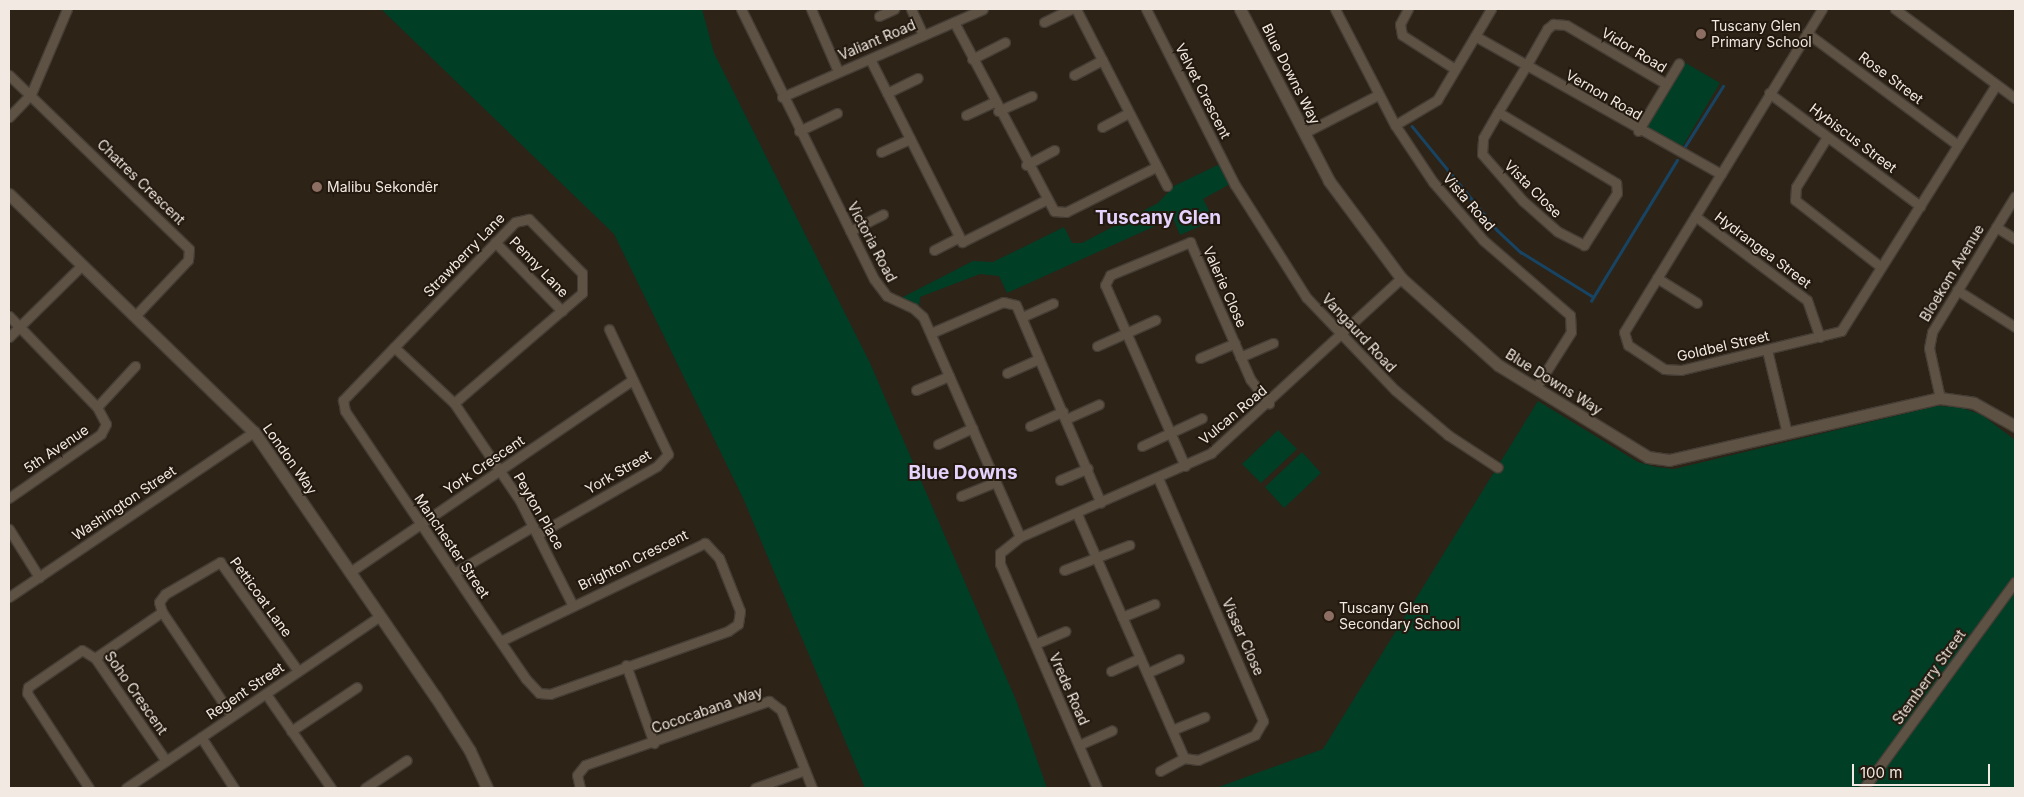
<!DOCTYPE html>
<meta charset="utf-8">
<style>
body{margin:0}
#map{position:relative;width:2024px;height:797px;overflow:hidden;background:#2d2317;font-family:Inter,sans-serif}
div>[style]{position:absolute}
.green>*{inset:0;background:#013e26}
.stream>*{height:2.5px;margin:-1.25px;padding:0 1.25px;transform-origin:1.25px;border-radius:1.25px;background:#184464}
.roads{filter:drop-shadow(1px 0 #453d34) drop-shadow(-1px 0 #453d34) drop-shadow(0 1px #453d34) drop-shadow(0 -1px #453d34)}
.minor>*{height:9px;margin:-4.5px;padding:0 4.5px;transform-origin:4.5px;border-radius:4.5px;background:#5e5245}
.tertiary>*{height:11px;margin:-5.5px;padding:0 5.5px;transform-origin:5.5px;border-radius:5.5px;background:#5e5245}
.dots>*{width:14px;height:14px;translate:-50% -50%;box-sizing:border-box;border:2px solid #23190e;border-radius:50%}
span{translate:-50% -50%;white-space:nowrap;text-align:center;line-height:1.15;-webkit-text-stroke:4px #23190e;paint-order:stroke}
.poi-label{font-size:14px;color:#f1e9e2}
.left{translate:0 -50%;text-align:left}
.street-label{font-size:14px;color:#f1e9e2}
.district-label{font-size:19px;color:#e5d3fd;font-weight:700}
.frame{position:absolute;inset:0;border:10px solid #f1e9e2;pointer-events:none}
.scale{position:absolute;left:1852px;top:764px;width:138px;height:22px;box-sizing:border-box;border:2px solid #f1e9e2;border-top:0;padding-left:6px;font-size:15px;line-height:18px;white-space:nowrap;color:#f1e9e2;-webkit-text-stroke:4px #23190e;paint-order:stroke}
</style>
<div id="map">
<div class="green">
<div style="clip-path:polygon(381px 9px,702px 9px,714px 53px,870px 363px,1016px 700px,1047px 788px,865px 788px,743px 498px,614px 234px)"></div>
<div style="clip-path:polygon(1684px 62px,1720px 83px,1681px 149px,1648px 129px,1648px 122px)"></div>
<div style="clip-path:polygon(1220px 164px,1230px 184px,1203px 199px,1214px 220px,1180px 235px,1173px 218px,1007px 293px,999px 276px,980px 274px,920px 297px,919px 307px,901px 298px,973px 261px,993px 262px,1064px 227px,1072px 243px,1082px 243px,1158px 203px,1174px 186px)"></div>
<div style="clip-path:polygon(1538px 401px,1638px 462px,1656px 467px,1674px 469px,1937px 406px,1960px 407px,1982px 415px,2015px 440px,2015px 788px,1216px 788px,1323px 749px)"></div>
<div style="clip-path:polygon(1278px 430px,1297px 449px,1261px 483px,1242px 464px)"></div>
<div style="clip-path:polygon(1302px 452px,1321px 473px,1284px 508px,1265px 487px)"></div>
</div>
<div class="stream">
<div style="left:1412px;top:126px;width:134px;rotate:50.7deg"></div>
<div style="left:1497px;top:230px;width:33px;rotate:43deg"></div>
<div style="left:1521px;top:252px;width:84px;rotate:31.8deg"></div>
<div style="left:1684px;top:148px;width:73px;rotate:-57.8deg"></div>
<div style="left:1591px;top:301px;width:165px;rotate:-58.6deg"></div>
</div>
<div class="roads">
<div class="minor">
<div style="left:741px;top:9px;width:301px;rotate:63.8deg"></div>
<div style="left:874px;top:279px;width:21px;rotate:53deg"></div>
<div style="left:887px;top:296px;width:29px;rotate:25deg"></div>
<div style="left:913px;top:308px;width:13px;rotate:42deg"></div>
<div style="left:923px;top:317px;width:240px;rotate:66.2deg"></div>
<div style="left:811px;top:9px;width:68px;rotate:66.5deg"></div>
<div style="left:911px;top:9px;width:29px;rotate:65deg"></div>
<div style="left:1076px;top:9px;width:199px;rotate:62.8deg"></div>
<div style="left:1146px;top:9px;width:197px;rotate:63.2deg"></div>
<div style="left:1235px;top:185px;width:133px;rotate:57.6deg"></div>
<div style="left:1306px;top:297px;width:129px;rotate:46.3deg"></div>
<div style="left:1395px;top:390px;width:70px;rotate:40.3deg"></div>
<div style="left:1448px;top:435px;width:59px;rotate:33.1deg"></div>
<div style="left:1335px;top:9px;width:131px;rotate:62.7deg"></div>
<div style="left:1395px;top:125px;width:69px;rotate:56.3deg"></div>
<div style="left:1433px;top:182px;width:77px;rotate:49.2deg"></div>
<div style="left:1483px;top:240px;width:115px;rotate:40.8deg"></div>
<div style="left:1570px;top:315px;width:17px;rotate:87deg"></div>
<div style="left:1571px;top:332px;width:67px;rotate:122.3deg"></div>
<div style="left:1408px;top:9px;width:17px;rotate:118deg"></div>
<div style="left:1400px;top:24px;width:11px;rotate:80deg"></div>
<div style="left:1402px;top:35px;width:63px;rotate:32.7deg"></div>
<div style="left:1822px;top:9px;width:379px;rotate:121.5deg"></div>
<div style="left:1624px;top:332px;width:14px;rotate:73deg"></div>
<div style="left:1628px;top:345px;width:43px;rotate:33.7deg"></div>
<div style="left:1664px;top:369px;width:17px;rotate:3deg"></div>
<div style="left:1681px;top:370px;width:165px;rotate:-13.7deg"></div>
<div style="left:1841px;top:331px;width:291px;rotate:-57.8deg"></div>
<div style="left:1895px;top:9px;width:149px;rotate:36.6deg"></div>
<div style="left:879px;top:16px;width:17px;rotate:-25deg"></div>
<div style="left:954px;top:22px;width:214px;rotate:62.1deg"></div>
<div style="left:1054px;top:211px;width:12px;rotate:5deg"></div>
<div style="left:1066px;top:212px;width:101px;rotate:-26.6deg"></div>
<div style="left:1044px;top:22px;width:30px;rotate:-26deg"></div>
<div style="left:1807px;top:33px;width:188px;rotate:36.6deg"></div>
<div style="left:1475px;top:36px;width:282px;rotate:29.3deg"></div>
<div style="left:870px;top:59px;width:205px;rotate:63.3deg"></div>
<div style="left:962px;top:242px;width:92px;rotate:-26.6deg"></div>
<div style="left:972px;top:59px;width:37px;rotate:-27deg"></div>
<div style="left:9px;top:75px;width:250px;rotate:44deg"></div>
<div style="left:189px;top:249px;width:11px;rotate:95deg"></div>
<div style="left:188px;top:260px;width:77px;rotate:133.4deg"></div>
<div style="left:1074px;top:75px;width:32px;rotate:-28deg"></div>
<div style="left:887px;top:93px;width:34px;rotate:-26deg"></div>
<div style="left:1769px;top:93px;width:189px;rotate:36.8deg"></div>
<div style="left:782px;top:97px;width:219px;rotate:-23.6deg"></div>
<div style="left:998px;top:111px;width:37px;rotate:-24deg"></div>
<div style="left:1498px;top:112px;width:138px;rotate:31deg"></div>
<div style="left:1616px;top:183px;width:10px;rotate:84deg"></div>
<div style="left:1617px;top:193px;width:62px;rotate:122.4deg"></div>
<div style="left:1584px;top:245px;width:30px;rotate:-153deg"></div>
<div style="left:1557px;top:231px;width:45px;rotate:-138.6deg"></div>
<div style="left:1523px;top:201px;width:62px;rotate:-131.1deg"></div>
<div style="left:1482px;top:154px;width:16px;rotate:-86deg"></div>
<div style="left:1483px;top:138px;width:30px;rotate:-60deg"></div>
<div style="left:1498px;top:112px;width:54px;rotate:-58.7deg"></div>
<div style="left:1526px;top:66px;width:43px;rotate:-60.4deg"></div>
<div style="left:1547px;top:29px;width:8px;rotate:-40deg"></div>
<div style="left:1553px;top:24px;width:13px;rotate:4deg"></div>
<div style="left:1566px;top:25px;width:116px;rotate:30.5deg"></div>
<div style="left:966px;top:115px;width:31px;rotate:-25deg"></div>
<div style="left:9px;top:117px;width:32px;rotate:-46deg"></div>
<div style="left:31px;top:94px;width:92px;rotate:-67deg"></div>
<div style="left:1395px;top:125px;width:49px;rotate:-30.8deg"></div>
<div style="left:1437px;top:100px;width:106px;rotate:-59.3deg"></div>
<div style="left:1102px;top:127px;width:30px;rotate:-28deg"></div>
<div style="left:799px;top:131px;width:42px;rotate:-25.3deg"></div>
<div style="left:1638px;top:131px;width:79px;rotate:-58.9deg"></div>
<div style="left:1304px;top:133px;width:83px;rotate:-27.2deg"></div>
<div style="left:1827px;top:137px;width:59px;rotate:121.8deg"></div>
<div style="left:1796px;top:187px;width:13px;rotate:94deg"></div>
<div style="left:1795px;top:200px;width:109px;rotate:37.9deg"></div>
<div style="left:881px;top:152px;width:32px;rotate:-24deg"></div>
<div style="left:1026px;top:165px;width:32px;rotate:-28deg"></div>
<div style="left:1695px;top:216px;width:140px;rotate:36.9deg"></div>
<div style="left:1807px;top:300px;width:39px;rotate:71deg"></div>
<div style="left:1996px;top:227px;width:22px;rotate:32deg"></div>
<div style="left:850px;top:231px;width:37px;rotate:-27deg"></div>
<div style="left:495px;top:242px;width:96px;rotate:45.8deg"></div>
<div style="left:934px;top:250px;width:28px;rotate:-27deg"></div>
<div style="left:1657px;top:278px;width:47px;rotate:32deg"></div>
<div style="left:1957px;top:290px;width:69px;rotate:32.5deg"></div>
<div style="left:9px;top:316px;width:127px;rotate:46deg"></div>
<div style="left:97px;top:407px;width:19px;rotate:62deg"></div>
<div style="left:106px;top:424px;width:11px;rotate:117deg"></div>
<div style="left:101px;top:434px;width:112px;rotate:145.2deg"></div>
<div style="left:1022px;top:317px;width:34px;rotate:-24deg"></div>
<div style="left:931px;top:333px;width:78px;rotate:-23.3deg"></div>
<div style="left:1003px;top:302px;width:13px;rotate:13deg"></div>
<div style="left:1016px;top:305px;width:215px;rotate:66.8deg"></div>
<div style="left:9px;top:337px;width:103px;rotate:-44.6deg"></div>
<div style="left:1097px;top:346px;width:64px;rotate:-24.1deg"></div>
<div style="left:394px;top:347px;width:82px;rotate:43deg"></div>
<div style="left:454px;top:403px;width:118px;rotate:56deg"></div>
<div style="left:520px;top:501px;width:115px;rotate:63.2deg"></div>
<div style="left:1767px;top:350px;width:85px;rotate:76.5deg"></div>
<div style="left:1240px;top:357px;width:36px;rotate:-23deg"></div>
<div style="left:1200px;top:358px;width:38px;rotate:-23deg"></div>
<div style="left:1007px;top:373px;width:35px;rotate:-24deg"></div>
<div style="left:916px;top:390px;width:36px;rotate:-23deg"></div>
<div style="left:1940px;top:398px;width:51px;rotate:-102.4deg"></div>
<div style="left:1929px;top:348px;width:16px;rotate:-79deg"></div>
<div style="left:1932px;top:332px;width:159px;rotate:-58.6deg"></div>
<div style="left:454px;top:403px;width:169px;rotate:-40.7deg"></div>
<div style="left:582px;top:293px;width:20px;rotate:-90deg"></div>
<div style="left:582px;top:273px;width:76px;rotate:-134.5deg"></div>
<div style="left:529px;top:219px;width:14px;rotate:168deg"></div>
<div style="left:515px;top:222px;width:248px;rotate:134deg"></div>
<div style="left:343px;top:400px;width:11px;rotate:80deg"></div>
<div style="left:345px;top:411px;width:239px;rotate:56.1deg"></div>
<div style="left:478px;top:609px;width:85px;rotate:55.6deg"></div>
<div style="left:526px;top:679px;width:19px;rotate:47deg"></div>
<div style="left:539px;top:693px;width:11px;rotate:5deg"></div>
<div style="left:550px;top:694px;width:189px;rotate:-19.5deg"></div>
<div style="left:728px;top:631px;width:12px;rotate:-35deg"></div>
<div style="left:738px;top:624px;width:13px;rotate:-81deg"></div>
<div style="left:740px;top:611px;width:57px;rotate:-111.6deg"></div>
<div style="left:719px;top:558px;width:21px;rotate:-133deg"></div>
<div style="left:705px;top:543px;width:227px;rotate:154.4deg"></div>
<div style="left:97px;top:407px;width:56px;rotate:-47.2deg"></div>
<div style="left:1066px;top:419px;width:36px;rotate:-24deg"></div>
<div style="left:1030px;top:426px;width:36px;rotate:-24deg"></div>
<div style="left:938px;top:444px;width:38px;rotate:-25deg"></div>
<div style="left:1142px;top:446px;width:66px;rotate:-25deg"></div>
<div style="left:1185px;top:466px;width:198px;rotate:-113.8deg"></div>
<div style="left:1105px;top:285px;width:11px;rotate:-63deg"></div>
<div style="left:1110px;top:275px;width:87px;rotate:-22.4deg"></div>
<div style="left:1190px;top:242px;width:150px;rotate:66.3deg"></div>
<div style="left:1250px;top:379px;width:31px;rotate:52deg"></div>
<div style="left:1158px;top:478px;width:265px;rotate:66.6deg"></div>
<div style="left:1263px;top:721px;width:16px;rotate:120deg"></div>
<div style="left:1255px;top:735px;width:62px;rotate:156.3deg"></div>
<div style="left:1198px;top:760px;width:14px;rotate:-172deg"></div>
<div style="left:1060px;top:480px;width:30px;rotate:-23deg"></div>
<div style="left:961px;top:496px;width:37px;rotate:-22deg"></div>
<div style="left:1077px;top:514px;width:266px;rotate:66.3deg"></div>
<div style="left:9px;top:529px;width:57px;rotate:58deg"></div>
<div style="left:538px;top:534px;width:137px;rotate:-29.7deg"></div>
<div style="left:657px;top:466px;width:16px;rotate:-47deg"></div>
<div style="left:668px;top:454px;width:138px;rotate:-115.3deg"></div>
<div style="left:1064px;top:570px;width:70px;rotate:-21deg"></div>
<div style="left:350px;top:572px;width:341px;rotate:-34.2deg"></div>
<div style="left:454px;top:573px;width:92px;rotate:-30.7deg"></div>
<div style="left:9px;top:597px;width:295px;rotate:-34deg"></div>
<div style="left:1122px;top:617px;width:35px;rotate:-22deg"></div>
<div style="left:1035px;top:644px;width:33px;rotate:-23deg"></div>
<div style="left:95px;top:658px;width:81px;rotate:-34.5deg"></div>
<div style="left:626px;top:665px;width:83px;rotate:70.3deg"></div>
<div style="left:1111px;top:671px;width:32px;rotate:-24deg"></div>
<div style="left:1147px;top:673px;width:35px;rotate:-24deg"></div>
<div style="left:266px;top:694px;width:114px;rotate:55.3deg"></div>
<div style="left:232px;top:716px;width:125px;rotate:-123.9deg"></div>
<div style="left:162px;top:612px;width:10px;rotate:-107deg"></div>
<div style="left:159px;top:602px;width:10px;rotate:-53deg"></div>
<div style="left:165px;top:594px;width:64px;rotate:-30.2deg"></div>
<div style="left:220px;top:562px;width:134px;rotate:54.4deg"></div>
<div style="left:1172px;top:730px;width:35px;rotate:-22deg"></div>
<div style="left:291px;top:731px;width:79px;rotate:-33.7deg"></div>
<div style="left:201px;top:737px;width:61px;rotate:57.1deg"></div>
<div style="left:1079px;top:745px;width:36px;rotate:-24deg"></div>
<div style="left:1160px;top:771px;width:27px;rotate:-28deg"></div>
<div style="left:89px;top:788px;width:113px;rotate:-123.1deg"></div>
<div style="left:27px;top:693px;width:6px;rotate:-81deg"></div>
<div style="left:28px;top:687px;width:65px;rotate:-34.4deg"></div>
<div style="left:82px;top:650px;width:15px;rotate:32deg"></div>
<div style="left:95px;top:658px;width:125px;rotate:55.4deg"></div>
<div style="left:126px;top:788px;width:307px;rotate:-34.1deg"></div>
<div style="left:365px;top:788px;width:50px;rotate:-33.7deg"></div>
<div style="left:580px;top:788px;width:13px;rotate:-103deg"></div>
<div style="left:577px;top:775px;width:13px;rotate:-51deg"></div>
<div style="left:585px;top:765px;width:195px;rotate:-19.2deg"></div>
<div style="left:769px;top:701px;width:15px;rotate:37deg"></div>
<div style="left:781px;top:710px;width:84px;rotate:68.3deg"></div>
<div style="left:755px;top:788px;width:53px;rotate:-19.8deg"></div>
<div style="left:1097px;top:788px;width:244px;rotate:-113.4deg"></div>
<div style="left:1000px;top:564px;width:11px;rotate:-90deg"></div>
<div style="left:1000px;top:553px;width:26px;rotate:-39deg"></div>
<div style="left:1020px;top:537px;width:209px;rotate:-23.7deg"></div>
<div style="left:1211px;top:453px;width:258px;rotate:-42.6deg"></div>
<div style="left:1864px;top:788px;width:255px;rotate:-53.8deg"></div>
</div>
<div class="tertiary">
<div style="left:1240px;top:9px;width:194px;rotate:62.6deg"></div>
<div style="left:1329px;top:181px;width:121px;rotate:53.4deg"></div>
<div style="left:1401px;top:278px;width:130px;rotate:41.9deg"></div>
<div style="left:1498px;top:365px;width:176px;rotate:31.5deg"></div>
<div style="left:1648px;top:457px;width:21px;rotate:8deg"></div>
<div style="left:1669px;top:460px;width:278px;rotate:-12.9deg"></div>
<div style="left:1940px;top:398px;width:34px;rotate:8deg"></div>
<div style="left:1974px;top:403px;width:47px;rotate:29.3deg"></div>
<div style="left:9px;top:194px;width:342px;rotate:44.2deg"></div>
<div style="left:254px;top:432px;width:320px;rotate:55.6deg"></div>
<div style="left:435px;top:696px;width:65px;rotate:57.5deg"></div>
<div style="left:470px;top:751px;width:41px;rotate:65.3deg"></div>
</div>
</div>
<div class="dots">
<div style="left:1701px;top:34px;background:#8d6e63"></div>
<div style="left:317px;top:187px;background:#8d6e63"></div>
<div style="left:1329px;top:616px;background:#8d6e63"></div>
</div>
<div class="poi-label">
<span class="left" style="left:1711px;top:34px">Tuscany Glen<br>Primary School</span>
<span class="left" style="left:327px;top:187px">Malibu Sekondêr</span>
<span class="left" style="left:1339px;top:616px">Tuscany Glen<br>Secondary School</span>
</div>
<div class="street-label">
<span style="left:877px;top:40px;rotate:-23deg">Valiant Road</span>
<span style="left:1634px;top:50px;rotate:31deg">Vidor Road</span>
<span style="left:1291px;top:74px;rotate:63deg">Blue Downs Way</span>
<span style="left:1891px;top:78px;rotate:37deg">Rose Street</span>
<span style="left:1203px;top:91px;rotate:63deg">Velvet Crescent</span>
<span style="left:1604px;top:95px;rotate:30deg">Vernon Road</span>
<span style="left:1853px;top:138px;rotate:37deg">Hybiscus Street</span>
<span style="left:141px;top:182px;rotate:44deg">Chatres Crescent</span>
<span style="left:1533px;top:189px;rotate:45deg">Vista Close</span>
<span style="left:1469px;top:202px;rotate:49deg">Vista Road</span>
<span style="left:872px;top:242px;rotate:62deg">Victoria Road</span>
<span style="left:1763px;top:250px;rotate:37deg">Hydrangea Street</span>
<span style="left:464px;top:255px;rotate:-46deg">Strawberry Lane</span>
<span style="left:539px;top:267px;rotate:46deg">Penny Lane</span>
<span style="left:1952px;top:273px;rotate:-59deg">Bloekom Avenue</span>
<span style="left:1225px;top:287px;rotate:66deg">Valerie Close</span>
<span style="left:1359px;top:333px;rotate:47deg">Vangaurd Road</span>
<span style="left:1723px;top:346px;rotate:-13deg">Goldbel Street</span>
<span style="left:1554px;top:382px;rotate:32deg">Blue Downs Way</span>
<span style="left:1233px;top:415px;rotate:-40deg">Vulcan Road</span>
<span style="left:56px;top:449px;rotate:-34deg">5th Avenue</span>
<span style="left:290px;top:459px;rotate:55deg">London Way</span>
<span style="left:484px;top:465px;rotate:-34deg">York Crescent</span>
<span style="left:618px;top:472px;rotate:-30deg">York Street</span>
<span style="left:124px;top:503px;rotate:-34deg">Washington Street</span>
<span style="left:539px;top:511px;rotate:60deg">Peyton Place</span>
<span style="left:452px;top:546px;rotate:56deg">Manchester Street</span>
<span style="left:633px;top:560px;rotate:-26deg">Brighton Crescent</span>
<span style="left:261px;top:597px;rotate:54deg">Petticoat Lane</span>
<span style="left:1243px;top:637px;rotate:66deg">Visser Close</span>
<span style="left:1929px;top:677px;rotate:-54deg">Stemberry Street</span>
<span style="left:1069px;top:689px;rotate:66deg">Vrede Road</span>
<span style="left:245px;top:691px;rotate:-34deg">Regent Street</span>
<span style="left:136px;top:693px;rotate:55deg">Soho Crescent</span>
<span style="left:707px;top:710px;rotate:-19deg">Cococabana Way</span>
</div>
<div class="district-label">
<span style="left:1158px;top:218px">Tuscany Glen</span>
<span style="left:963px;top:473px">Blue Downs</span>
</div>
<div class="frame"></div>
<div class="scale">100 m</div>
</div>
